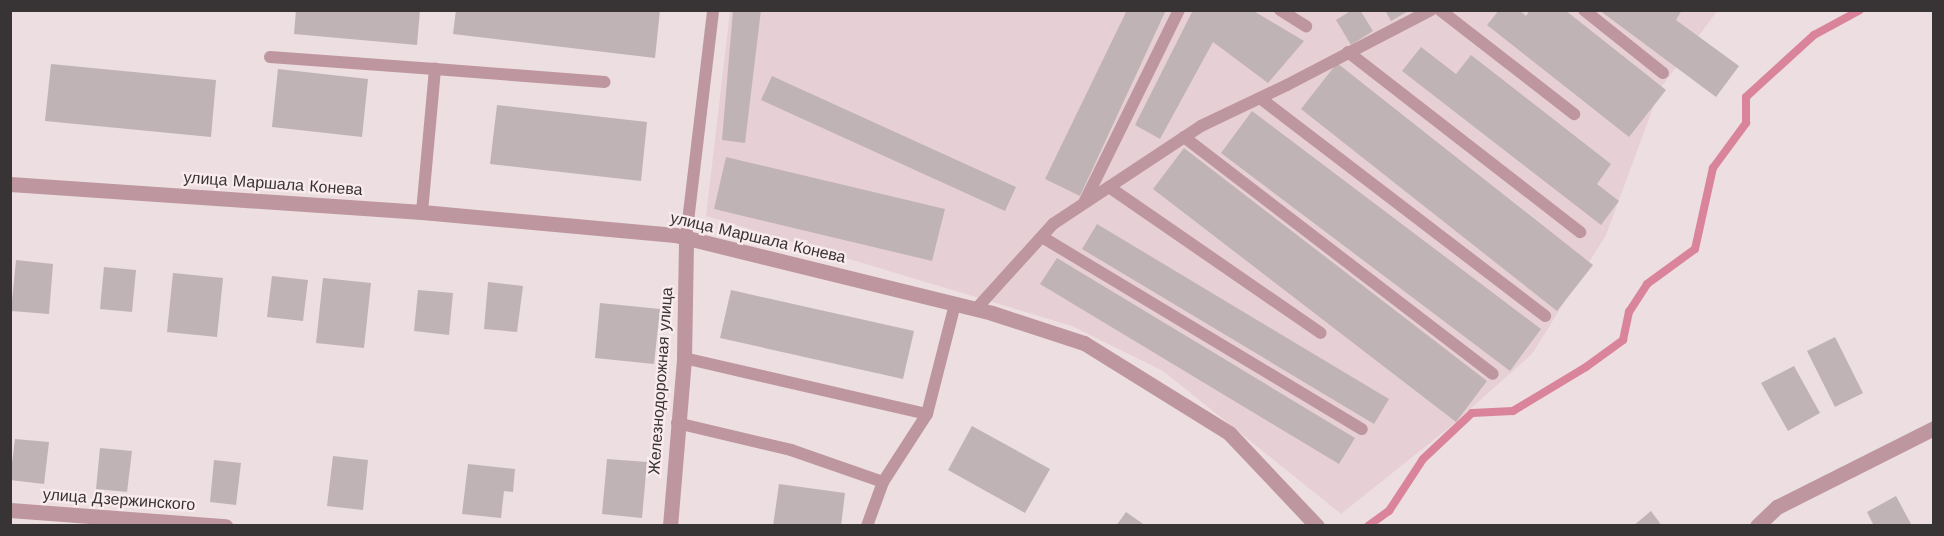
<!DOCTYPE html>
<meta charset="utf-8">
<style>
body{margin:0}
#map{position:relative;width:1944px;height:536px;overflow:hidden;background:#ecdee1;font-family:"Work Sans",sans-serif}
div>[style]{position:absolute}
.built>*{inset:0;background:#e7d0d5}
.stream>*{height:8px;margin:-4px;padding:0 4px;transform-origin:4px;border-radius:4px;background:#da849b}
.building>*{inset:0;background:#c0b3b6}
.lane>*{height:12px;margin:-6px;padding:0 6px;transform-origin:6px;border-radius:6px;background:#be969f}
.street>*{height:15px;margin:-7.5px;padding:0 7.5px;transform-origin:7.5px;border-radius:7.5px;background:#be969f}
span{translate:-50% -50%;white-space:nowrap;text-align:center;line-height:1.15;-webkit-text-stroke:4.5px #faecee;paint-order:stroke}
.street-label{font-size:16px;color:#383334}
.frame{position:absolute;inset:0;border:12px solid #383334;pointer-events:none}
</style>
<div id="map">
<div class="built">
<div style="clip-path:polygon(730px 11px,1717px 11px,1660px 89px,1606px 235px,1532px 354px,1450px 427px,1341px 514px,1163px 371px,1072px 326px,706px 216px)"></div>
</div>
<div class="stream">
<div style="left:1368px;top:526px;width:26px;rotate:-36deg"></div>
<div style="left:1389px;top:511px;width:62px;rotate:-56.8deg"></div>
<div style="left:1423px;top:459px;width:67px;rotate:-43.2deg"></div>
<div style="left:1472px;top:413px;width:41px;rotate:-2.8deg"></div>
<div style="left:1513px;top:411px;width:85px;rotate:-31.1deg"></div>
<div style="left:1586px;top:367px;width:46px;rotate:-36.1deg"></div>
<div style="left:1623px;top:340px;width:29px;rotate:-78deg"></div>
<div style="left:1629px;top:312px;width:33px;rotate:-57deg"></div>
<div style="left:1647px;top:284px;width:59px;rotate:-36.1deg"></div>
<div style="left:1695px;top:249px;width:83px;rotate:-77.5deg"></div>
<div style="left:1713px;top:168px;width:56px;rotate:-53.7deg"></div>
<div style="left:1746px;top:123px;width:26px;rotate:-90deg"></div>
<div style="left:1746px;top:97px;width:92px;rotate:-42.4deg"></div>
<div style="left:1814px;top:35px;width:52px;rotate:-28.5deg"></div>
</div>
<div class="building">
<div style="clip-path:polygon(296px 10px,420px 10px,417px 45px,294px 34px)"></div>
<div style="clip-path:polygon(456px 10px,660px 10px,655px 58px,453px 34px)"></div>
<div style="clip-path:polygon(733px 10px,761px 10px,745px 143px,722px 140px)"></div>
<div style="clip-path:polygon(1127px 10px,1166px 10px,1080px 196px,1045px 179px)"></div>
<div style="clip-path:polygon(1193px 10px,1252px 10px,1304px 41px,1268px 83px,1213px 42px,1160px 139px,1135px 125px)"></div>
<div style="clip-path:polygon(1352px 10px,1360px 10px,1373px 31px,1351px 45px,1336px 20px)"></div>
<div style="clip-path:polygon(1385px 10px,1410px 10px,1391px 21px)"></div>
<div style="clip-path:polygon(1499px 10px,1519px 10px,1526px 16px,1530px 10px,1565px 10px,1666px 90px,1629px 137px,1487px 25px)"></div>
<div style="clip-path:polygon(1599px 10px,1682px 10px,1676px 20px,1739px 66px,1716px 97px)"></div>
<div style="clip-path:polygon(1421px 47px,1456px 74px,1471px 55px,1611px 164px,1597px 184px,1619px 201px,1601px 225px,1402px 71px)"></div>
<div style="clip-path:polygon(1337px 63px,1593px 265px,1557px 311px,1301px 109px)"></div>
<div style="clip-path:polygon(51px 64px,216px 80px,211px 137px,45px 121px)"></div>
<div style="clip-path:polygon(278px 69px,368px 79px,362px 137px,272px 127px)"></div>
<div style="clip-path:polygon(772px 76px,1016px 187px,1005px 211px,761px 100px)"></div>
<div style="clip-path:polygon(497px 105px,647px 122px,641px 181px,490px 164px)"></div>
<div style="clip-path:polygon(1252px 111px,1541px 329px,1510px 371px,1221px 153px)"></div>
<div style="clip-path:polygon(1184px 148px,1487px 381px,1456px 422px,1153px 189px)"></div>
<div style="clip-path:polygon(726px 157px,945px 209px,932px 261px,714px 209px)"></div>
<div style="clip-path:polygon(1097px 224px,1389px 399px,1374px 424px,1082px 249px)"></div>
<div style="clip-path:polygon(1057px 258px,1355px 438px,1339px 464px,1040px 284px)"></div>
<div style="clip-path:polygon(16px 260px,53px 264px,49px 314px,11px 311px)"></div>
<div style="clip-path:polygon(104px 267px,136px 270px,132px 312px,100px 309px)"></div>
<div style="clip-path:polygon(173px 273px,223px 278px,217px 337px,167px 332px)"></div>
<div style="clip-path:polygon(272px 276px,308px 280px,303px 321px,267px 317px)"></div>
<div style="clip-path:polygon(323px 278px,371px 283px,364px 348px,316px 343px)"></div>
<div style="clip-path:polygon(488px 282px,523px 286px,517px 332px,484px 329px)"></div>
<div style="clip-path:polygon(418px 290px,453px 293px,449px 335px,414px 331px)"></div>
<div style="clip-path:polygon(731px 290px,914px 331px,903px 379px,720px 338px)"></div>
<div style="clip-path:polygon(600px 303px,660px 309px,654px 364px,595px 358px)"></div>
<div style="clip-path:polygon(1835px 337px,1863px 393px,1835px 407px,1807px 351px)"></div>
<div style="clip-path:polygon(1794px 366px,1820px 413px,1788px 431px,1761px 383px)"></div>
<div style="clip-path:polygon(972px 426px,1050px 469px,1025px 513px,948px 470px)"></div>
<div style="clip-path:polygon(15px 439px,49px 442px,44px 484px,10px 480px)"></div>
<div style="clip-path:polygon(100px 448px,132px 451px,127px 492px,96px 489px)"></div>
<div style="clip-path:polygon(333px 456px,368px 460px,363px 510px,327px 506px)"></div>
<div style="clip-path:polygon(607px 459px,647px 462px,642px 518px,602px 514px)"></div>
<div style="clip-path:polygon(214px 460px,241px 463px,236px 505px,210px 502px)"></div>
<div style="clip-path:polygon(468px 464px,515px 469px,513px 492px,504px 491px,501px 518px,462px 514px)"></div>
<div style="clip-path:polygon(779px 484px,845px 493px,841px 526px,773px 526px)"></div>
<div style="clip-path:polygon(1896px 496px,1912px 526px,1874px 526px,1867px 512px)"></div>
<div style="clip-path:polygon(1651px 511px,1662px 526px,1633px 526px)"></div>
<div style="clip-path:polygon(1126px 512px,1146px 526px,1116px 526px)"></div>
</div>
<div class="lane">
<div style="left:1280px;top:10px;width:31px;rotate:32deg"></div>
<div style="left:1440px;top:10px;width:170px;rotate:37.8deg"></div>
<div style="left:1584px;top:10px;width:101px;rotate:38.6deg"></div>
<div style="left:1348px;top:52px;width:294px;rotate:37.8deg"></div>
<div style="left:270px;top:57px;width:165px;rotate:4.2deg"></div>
<div style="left:1260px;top:98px;width:359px;rotate:37.4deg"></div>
<div style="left:1184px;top:137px;width:389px;rotate:37.5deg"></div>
<div style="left:1109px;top:187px;width:257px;rotate:34.6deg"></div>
<div style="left:1084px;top:203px;width:215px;rotate:-63.8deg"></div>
<div style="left:422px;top:212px;width:144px;rotate:-84.8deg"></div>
<div style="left:435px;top:69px;width:170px;rotate:4.4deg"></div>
<div style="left:1042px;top:237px;width:373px;rotate:31deg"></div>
<div style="left:686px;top:238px;width:230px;rotate:-83.2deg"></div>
<div style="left:976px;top:309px;width:115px;rotate:-47.8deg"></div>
<div style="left:1053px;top:224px;width:178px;rotate:-33.5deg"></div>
<div style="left:1201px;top:126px;width:95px;rotate:-25.5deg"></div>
<div style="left:1287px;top:85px;width:162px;rotate:-27.5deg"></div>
<div style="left:684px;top:358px;width:249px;rotate:13deg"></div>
<div style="left:677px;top:423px;width:117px;rotate:13.3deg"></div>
<div style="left:791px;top:450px;width:97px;rotate:19.2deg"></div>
<div style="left:867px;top:526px;width:47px;rotate:-70deg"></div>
<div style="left:883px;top:482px;width:81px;rotate:-57.1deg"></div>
<div style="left:927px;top:414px;width:114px;rotate:-75.7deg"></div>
</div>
<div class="street">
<div style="left:10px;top:184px;width:413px;rotate:3.9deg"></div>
<div style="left:422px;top:212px;width:254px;rotate:5.2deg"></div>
<div style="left:675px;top:235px;width:326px;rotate:13.8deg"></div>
<div style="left:992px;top:313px;width:97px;rotate:18.1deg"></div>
<div style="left:1084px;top:343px;width:171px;rotate:31.8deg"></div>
<div style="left:1229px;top:433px;width:128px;rotate:46.6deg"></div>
<div style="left:10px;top:510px;width:216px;rotate:4.3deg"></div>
<div style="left:670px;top:526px;width:169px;rotate:-85.2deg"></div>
<div style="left:684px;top:358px;width:120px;rotate:-89deg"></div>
<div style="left:1757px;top:526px;width:28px;rotate:-44deg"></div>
<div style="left:1777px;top:507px;width:176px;rotate:-26.7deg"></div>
</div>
<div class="street-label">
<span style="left:273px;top:184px;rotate:4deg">улица Маршала Конева</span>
<span style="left:758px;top:238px;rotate:13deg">улица Маршала Конева</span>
<span style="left:661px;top:381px;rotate:-86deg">Железнодорожная улица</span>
<span style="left:119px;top:500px;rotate:4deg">улица Дзержинского</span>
</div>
<div class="frame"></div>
</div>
